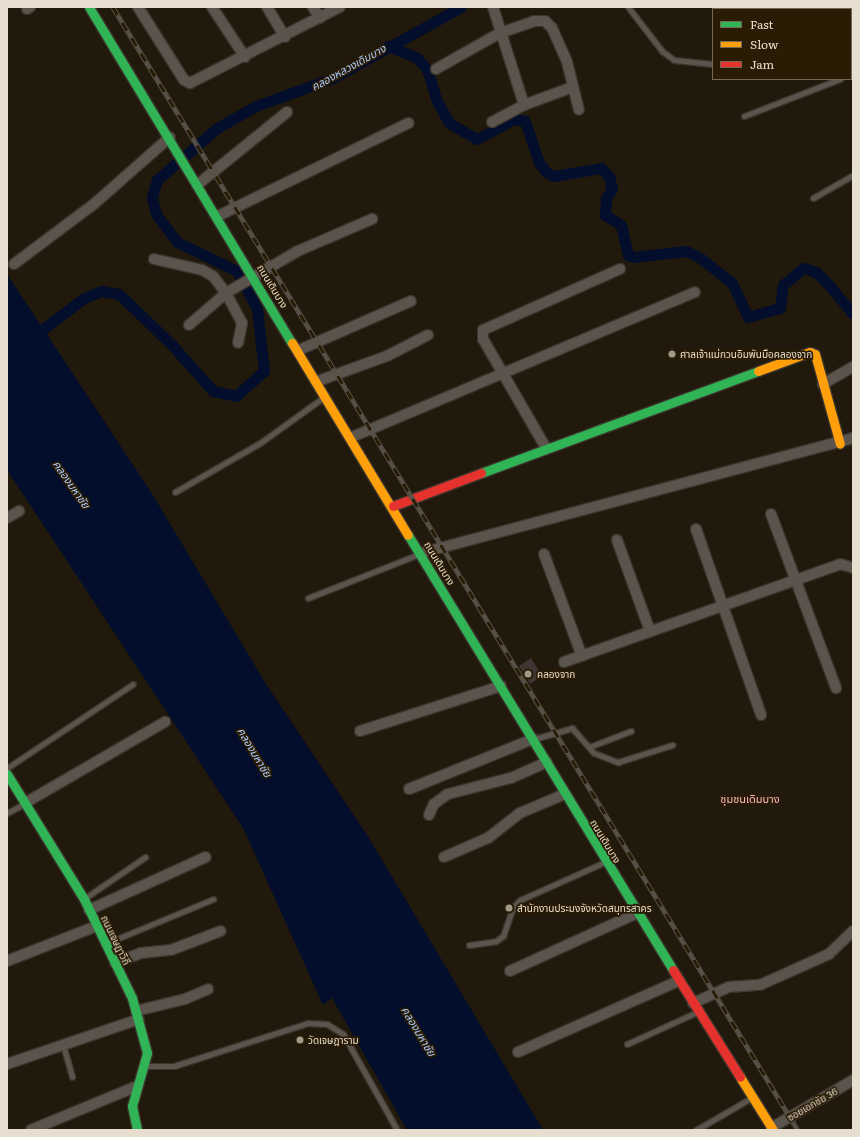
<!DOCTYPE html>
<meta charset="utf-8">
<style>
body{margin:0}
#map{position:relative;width:860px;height:1137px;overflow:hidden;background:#21190c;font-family:Literata,"Noto Sans Thai",serif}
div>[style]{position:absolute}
.water>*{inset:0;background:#030e2c}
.canal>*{height:11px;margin:-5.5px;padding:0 5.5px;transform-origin:5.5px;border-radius:5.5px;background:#030e2c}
.building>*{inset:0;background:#413534}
.roads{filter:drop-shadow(1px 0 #3b352d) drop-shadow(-1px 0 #3b352d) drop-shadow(0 1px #3b352d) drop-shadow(0 -1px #3b352d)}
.lane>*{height:5px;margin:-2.5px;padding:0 2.5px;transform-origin:2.5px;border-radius:2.5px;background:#5b544c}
.street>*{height:10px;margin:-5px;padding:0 5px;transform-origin:5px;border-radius:5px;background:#5b544c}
.fast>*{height:9px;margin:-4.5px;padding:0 4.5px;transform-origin:4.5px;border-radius:4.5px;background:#30b455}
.slow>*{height:9px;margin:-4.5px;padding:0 4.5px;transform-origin:4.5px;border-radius:4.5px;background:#ff9f0a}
.jam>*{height:9px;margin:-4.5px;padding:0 4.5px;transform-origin:4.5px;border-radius:4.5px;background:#e5322d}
.rail>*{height:4.5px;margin-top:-2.25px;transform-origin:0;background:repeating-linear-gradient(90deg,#291b04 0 9px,#585248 0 18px);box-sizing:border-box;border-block:1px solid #585248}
.dots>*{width:11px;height:11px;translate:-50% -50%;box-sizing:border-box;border:2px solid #291b04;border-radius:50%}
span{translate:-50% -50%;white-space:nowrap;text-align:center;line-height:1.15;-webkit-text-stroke:3.5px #291b04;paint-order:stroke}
.street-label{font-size:10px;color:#e7ded0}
.poi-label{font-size:10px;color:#e7ded0}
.left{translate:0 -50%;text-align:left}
.water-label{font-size:11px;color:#aacbff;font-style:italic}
.neighbourhood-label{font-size:11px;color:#fcb8c5}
.frame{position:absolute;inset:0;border:8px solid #e7ded0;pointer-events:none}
.legend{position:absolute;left:712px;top:8px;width:140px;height:72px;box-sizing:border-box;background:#291b04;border:1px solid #756956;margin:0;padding:5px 7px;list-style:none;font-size:12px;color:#e7ded0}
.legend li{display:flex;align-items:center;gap:8px;height:20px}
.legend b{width:20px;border:1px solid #756956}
</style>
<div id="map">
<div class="water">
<div style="clip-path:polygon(7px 274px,151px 492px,266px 684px,369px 838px,543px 1130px,407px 1130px,332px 998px,323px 1005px,243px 828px,7px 470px)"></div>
</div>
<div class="canal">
<div style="left:388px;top:46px;width:31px;rotate:22deg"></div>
<div style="left:417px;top:58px;width:15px;rotate:48deg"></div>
<div style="left:427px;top:69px;width:34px;rotate:73deg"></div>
<div style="left:437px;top:101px;width:25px;rotate:61deg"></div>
<div style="left:449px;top:123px;width:32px;rotate:30deg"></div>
<div style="left:477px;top:139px;width:42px;rotate:-28.4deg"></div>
<div style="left:514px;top:119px;width:11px;rotate:10deg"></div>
<div style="left:525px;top:121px;width:44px;rotate:71.6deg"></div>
<div style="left:539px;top:163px;width:11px;rotate:52deg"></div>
<div style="left:546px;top:172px;width:9px;rotate:27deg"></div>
<div style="left:554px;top:176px;width:48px;rotate:-9.7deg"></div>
<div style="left:601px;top:168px;width:11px;rotate:45deg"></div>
<div style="left:609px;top:176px;width:13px;rotate:77deg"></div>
<div style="left:612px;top:189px;width:11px;rotate:124deg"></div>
<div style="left:606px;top:198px;width:17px;rotate:93deg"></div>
<div style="left:605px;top:215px;width:19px;rotate:32deg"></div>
<div style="left:621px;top:225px;width:31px;rotate:77deg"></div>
<div style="left:628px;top:255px;width:6px;rotate:18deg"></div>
<div style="left:634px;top:257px;width:52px;rotate:-6.6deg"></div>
<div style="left:686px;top:251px;width:14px;rotate:25deg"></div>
<div style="left:699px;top:257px;width:42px;rotate:38.2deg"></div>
<div style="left:732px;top:283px;width:38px;rotate:65deg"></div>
<div style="left:748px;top:317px;width:33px;rotate:-16deg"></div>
<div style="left:780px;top:308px;width:23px;rotate:-83deg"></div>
<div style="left:783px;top:285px;width:26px;rotate:-40deg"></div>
<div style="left:803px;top:268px;width:14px;rotate:17deg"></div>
<div style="left:816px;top:272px;width:17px;rotate:45deg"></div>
<div style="left:828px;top:284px;width:39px;rotate:50deg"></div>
<div style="left:34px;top:336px;width:63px;rotate:-37.2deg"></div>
<div style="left:84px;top:298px;width:18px;rotate:-22deg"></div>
<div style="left:101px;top:291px;width:18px;rotate:9deg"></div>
<div style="left:119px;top:294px;width:74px;rotate:43.9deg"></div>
<div style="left:172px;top:345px;width:62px;rotate:48.3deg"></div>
<div style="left:213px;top:391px;width:24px;rotate:12deg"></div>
<div style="left:236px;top:396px;width:38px;rotate:-42deg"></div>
<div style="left:264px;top:371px;width:62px;rotate:-96.4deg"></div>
<div style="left:257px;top:309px;width:43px;rotate:-117.8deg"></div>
<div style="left:237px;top:271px;width:67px;rotate:-154.2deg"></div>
<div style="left:177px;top:242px;width:35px;rotate:-127deg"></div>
<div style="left:156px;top:214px;width:17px;rotate:-103deg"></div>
<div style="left:152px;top:197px;width:18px;rotate:-74deg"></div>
<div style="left:157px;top:180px;width:79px;rotate:-40.9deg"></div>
<div style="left:217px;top:128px;width:45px;rotate:-29.4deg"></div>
<div style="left:256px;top:106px;width:82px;rotate:-20deg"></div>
<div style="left:333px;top:78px;width:146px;rotate:-29deg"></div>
</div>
<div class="building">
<div style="clip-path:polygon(531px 658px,542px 676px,530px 684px,519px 666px)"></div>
</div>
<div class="roads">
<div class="lane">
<div style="left:628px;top:7px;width:56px;rotate:52.3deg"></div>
<div style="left:662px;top:51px;width:15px;rotate:37deg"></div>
<div style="left:674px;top:60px;width:39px;rotate:6deg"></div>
<div style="left:851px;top:75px;width:2px;rotate:-27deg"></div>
<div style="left:744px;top:116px;width:103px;rotate:-21.1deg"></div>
<div style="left:813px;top:198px;width:46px;rotate:-29.9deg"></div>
<div style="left:175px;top:492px;width:98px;rotate:-30deg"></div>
<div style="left:260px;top:443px;width:79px;rotate:-35.7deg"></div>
<div style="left:308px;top:598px;width:119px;rotate:-21.6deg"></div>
<div style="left:534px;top:739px;width:40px;rotate:-16deg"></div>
<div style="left:572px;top:728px;width:33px;rotate:49deg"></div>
<div style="left:594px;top:753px;width:26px;rotate:21deg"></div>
<div style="left:618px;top:762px;width:57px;rotate:-17.5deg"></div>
<div style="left:589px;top:747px;width:45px;rotate:-20.9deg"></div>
<div style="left:7px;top:768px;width:151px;rotate:-33.7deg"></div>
<div style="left:7px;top:813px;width:19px;rotate:-28deg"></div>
<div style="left:85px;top:898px;width:73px;rotate:-34.3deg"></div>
<div style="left:107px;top:943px;width:115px;rotate:-22.5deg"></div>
<div style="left:469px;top:945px;width:27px;rotate:-8deg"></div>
<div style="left:496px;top:941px;width:9px;rotate:-36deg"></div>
<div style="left:503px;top:936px;width:31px;rotate:-71deg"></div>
<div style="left:513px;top:907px;width:10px;rotate:-45deg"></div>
<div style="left:520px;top:900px;width:93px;rotate:-24.1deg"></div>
<div style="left:627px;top:1044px;width:77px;rotate:-24.6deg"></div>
<div style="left:63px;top:1045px;width:33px;rotate:74deg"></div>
<div style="left:145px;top:1066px;width:29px"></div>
<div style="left:174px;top:1066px;width:141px;rotate:-17.8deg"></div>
<div style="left:308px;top:1023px;width:19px;rotate:3deg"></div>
<div style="left:327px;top:1024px;width:19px;rotate:32deg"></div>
<div style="left:343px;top:1034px;width:110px;rotate:60.6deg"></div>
<div style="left:696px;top:1130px;width:64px;rotate:-30.2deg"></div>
</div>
<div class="street">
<div style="left:138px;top:7px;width:86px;rotate:57.8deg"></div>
<div style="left:184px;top:80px;width:7px;rotate:27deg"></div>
<div style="left:190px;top:83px;width:168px;rotate:-26.9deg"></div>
<div style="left:212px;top:7px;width:60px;rotate:56.6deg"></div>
<div style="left:267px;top:7px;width:35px;rotate:59deg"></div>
<div style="left:313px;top:7px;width:13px;rotate:58deg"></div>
<div style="left:493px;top:7px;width:103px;rotate:72.4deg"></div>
<div style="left:27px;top:9px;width:4px;rotate:-34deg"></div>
<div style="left:436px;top:69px;width:73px;rotate:-29.4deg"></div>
<div style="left:500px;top:33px;width:36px;rotate:-19deg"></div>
<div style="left:534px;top:21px;width:11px"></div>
<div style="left:545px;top:21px;width:10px;rotate:45deg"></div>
<div style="left:552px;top:28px;width:37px;rotate:66deg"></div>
<div style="left:567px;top:62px;width:49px;rotate:76deg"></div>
<div style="left:492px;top:122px;width:36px;rotate:-28deg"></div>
<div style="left:524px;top:105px;width:52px;rotate:-20.2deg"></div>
<div style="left:197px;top:185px;width:116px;rotate:-39deg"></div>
<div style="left:218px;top:216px;width:212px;rotate:-26deg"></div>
<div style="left:154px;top:259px;width:49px;rotate:12.9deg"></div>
<div style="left:202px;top:270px;width:13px;rotate:29deg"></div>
<div style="left:213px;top:276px;width:21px;rotate:53deg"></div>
<div style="left:226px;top:293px;width:83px;rotate:-30.3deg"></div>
<div style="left:298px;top:251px;width:81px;rotate:-23.4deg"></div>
<div style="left:14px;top:264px;width:100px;rotate:-36.9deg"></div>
<div style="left:94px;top:204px;width:101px;rotate:-41.4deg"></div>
<div style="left:189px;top:325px;width:49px;rotate:-40.9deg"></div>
<div style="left:226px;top:293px;width:34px;rotate:62deg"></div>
<div style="left:242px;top:323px;width:20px;rotate:101deg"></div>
<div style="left:299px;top:350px;width:122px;rotate:-23.6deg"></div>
<div style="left:318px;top:381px;width:73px;rotate:-19.9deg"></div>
<div style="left:387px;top:356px;width:46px;rotate:-27.1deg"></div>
<div style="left:823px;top:384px;width:34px;rotate:-30deg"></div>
<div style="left:352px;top:437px;width:372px;rotate:-22.9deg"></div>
<div style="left:546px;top:448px;width:126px;rotate:-120deg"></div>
<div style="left:483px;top:339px;width:9px;rotate:-90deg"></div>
<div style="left:483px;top:330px;width:150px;rotate:-24deg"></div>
<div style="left:771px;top:514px;width:186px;rotate:69.5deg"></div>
<div style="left:7px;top:518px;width:14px;rotate:-30deg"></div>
<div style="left:696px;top:529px;width:197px;rotate:70.7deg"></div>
<div style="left:617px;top:540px;width:97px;rotate:70.1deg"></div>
<div style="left:421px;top:553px;width:447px;rotate:-14.9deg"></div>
<div style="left:544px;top:554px;width:109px;rotate:69.6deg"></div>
<div style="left:564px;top:662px;width:293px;rotate:-19.5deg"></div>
<div style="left:840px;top:564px;width:14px;rotate:17deg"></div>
<div style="left:360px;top:731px;width:148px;rotate:-17.7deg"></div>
<div style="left:409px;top:789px;width:134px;rotate:-22deg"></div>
<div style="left:25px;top:803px;width:162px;rotate:-30.1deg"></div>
<div style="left:429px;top:815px;width:12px;rotate:-66deg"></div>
<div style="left:434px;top:804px;width:17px;rotate:-36deg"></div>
<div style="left:448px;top:794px;width:65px;rotate:-14.3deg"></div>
<div style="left:511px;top:778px;width:39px;rotate:-24deg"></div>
<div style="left:444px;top:857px;width:48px;rotate:-23.4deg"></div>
<div style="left:488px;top:838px;width:41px;rotate:-38deg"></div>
<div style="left:520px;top:813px;width:49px;rotate:-22.9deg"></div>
<div style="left:89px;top:910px;width:128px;rotate:-24.4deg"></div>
<div style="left:7px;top:961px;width:97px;rotate:-21.3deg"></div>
<div style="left:115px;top:963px;width:28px;rotate:-21deg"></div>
<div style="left:141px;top:953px;width:30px;rotate:-6deg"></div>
<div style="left:171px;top:950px;width:53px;rotate:-20.8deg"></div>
<div style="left:510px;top:971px;width:140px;rotate:-24.5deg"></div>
<div style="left:693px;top:1003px;width:39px;rotate:-24deg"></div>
<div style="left:729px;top:987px;width:31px;rotate:-4deg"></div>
<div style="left:760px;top:985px;width:76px;rotate:-24.2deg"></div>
<div style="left:829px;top:954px;width:33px;rotate:-44deg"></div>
<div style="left:136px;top:1011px;width:50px;rotate:-13.8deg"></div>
<div style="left:185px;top:999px;width:25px;rotate:-23deg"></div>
<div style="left:518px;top:1052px;width:175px;rotate:-23.9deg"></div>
<div style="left:7px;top:1064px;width:139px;rotate:-18.8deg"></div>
<div style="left:771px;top:1128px;width:95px;rotate:-30.3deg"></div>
<div style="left:31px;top:1130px;width:113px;rotate:-22.5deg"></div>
</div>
<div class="fast">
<div style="left:89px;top:7px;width:393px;rotate:58.9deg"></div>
<div style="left:806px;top:7px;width:4px;rotate:34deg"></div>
<div style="left:481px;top:473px;width:295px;rotate:-20.2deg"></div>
<div style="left:408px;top:535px;width:509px;rotate:58.65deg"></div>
<div style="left:7px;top:774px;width:147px;rotate:58.4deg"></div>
<div style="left:84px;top:899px;width:110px;rotate:64.1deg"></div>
<div style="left:132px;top:998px;width:57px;rotate:74.7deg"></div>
<div style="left:147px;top:1053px;width:55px;rotate:105.8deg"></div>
<div style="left:132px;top:1106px;width:25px;rotate:78deg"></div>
</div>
<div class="slow">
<div style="left:851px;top:45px;width:3px;rotate:45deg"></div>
<div style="left:292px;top:343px;width:224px;rotate:58.9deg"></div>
<div style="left:758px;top:371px;width:55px;rotate:-20.1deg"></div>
<div style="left:810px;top:352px;width:5px;rotate:22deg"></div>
<div style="left:815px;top:354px;width:93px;rotate:74.5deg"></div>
<div style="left:740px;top:1077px;width:62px;rotate:58.1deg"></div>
</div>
<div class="jam">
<div style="left:393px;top:506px;width:94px;rotate:-20.6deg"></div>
<div style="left:673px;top:970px;width:126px;rotate:57.9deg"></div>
</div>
</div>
<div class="rail">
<div style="left:113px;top:7px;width:1315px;rotate:58.62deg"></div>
</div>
<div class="dots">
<div style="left:672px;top:354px;background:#a2998b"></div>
<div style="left:528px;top:674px;background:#a2998b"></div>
<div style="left:509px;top:908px;background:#a2998b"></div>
<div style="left:300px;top:1040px;background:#a2998b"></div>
</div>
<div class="street-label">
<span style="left:273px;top:286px;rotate:59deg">ถนนเดิมบาง</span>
<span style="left:440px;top:563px;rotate:59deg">ถนนเดิมบาง</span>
<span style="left:606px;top:841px;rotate:59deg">ถนนเดิมบาง</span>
<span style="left:116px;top:940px;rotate:64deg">ถนนเจษฎาวิถี</span>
<span style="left:812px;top:1104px;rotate:-30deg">ซอยเอกชัย 36</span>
</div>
<div class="poi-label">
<span class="left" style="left:680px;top:354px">ศาลเจ้าแม่กวนอิมพันมือคลองจาก</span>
<span class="left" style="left:537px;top:674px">คลองจาก</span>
<span class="left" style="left:517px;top:908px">สำนักงานประมงจังหวัดสมุทรสาคร</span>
<span class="left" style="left:308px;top:1040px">วัดเจษฎาราม</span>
</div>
<div class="water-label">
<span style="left:348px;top:67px;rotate:-29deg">คลองหลวงเดิมบาง</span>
<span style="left:72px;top:484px;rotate:55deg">คลองมหาชัย</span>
<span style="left:255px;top:752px;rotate:59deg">คลองมหาชัย</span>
<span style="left:419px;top:1031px;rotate:59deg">คลองมหาชัย</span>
</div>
<div class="neighbourhood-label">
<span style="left:750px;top:798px">ชุมชนเดิมบาง</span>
</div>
<div class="frame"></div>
<ul class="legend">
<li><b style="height:5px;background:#30b455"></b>Fast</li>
<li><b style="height:5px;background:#ff9f0a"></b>Slow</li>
<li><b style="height:5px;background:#e5322d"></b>Jam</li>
</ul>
</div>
